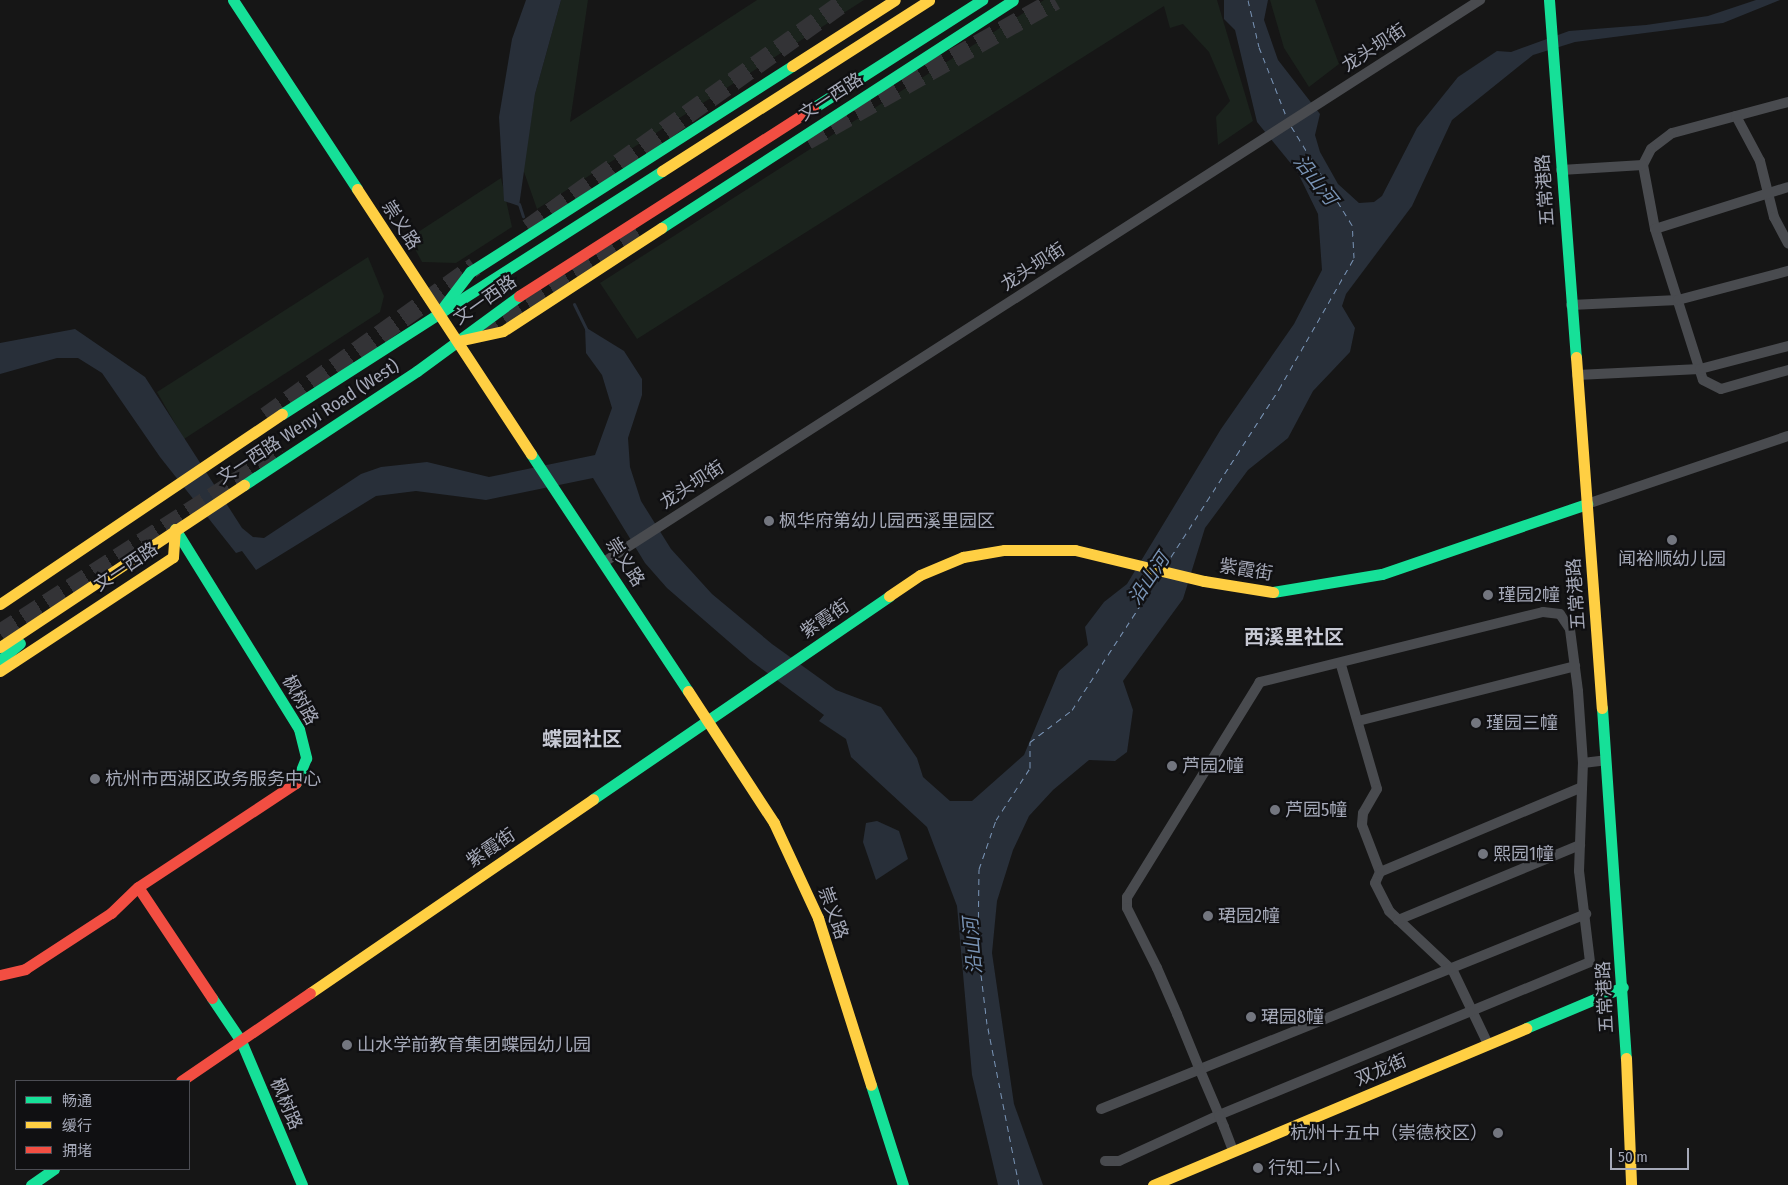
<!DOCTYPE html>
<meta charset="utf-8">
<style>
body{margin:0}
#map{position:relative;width:1788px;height:1185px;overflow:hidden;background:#161616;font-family:"Fira Sans Condensed","Noto Sans SC",sans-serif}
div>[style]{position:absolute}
.green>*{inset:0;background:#1b231d}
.water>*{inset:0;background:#282f39}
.stream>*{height:3px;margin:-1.5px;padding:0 1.5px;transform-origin:1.5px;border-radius:1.5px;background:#282f39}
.ferry>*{height:1px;margin-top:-0.5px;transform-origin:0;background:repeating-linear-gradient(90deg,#7994b6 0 6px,transparent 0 11px)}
.highway-tunnel>*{height:19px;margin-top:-9.5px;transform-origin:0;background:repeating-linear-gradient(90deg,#333336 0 19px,transparent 0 28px)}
.street>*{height:10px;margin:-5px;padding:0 5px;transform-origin:5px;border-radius:5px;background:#494b4f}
.fast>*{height:11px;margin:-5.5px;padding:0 5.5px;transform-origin:5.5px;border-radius:5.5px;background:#16e098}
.slow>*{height:11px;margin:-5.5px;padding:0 5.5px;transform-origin:5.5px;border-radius:5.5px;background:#ffcf43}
.jam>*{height:11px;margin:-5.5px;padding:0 5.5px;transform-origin:5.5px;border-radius:5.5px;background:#f24e42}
.dots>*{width:14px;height:14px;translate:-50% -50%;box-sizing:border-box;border:2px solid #101012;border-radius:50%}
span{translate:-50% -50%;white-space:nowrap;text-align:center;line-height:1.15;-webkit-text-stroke:4.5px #101012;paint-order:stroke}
.street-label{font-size:18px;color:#a5a9b8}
.poi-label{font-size:18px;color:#a5a9b8}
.left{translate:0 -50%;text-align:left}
.right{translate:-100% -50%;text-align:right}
.water-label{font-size:19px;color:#7994b6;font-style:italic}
.quarter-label{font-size:20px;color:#c7c9d4;font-weight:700}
.legend{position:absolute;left:15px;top:1080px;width:175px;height:90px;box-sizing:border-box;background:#101012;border:1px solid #4c4d54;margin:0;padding:6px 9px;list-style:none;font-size:15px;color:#a5a9b8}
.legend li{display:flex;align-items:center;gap:10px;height:25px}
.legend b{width:25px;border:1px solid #4c4d54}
.scale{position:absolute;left:1610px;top:1148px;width:79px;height:22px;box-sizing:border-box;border:2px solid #a5a9b8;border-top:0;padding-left:6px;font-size:15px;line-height:18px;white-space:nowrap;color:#a5a9b8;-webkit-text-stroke:4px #101012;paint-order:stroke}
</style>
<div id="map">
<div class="green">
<div style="clip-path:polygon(561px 0,588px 0,570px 122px,757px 0,864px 0,537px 209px,523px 169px,535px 94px)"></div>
<div style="clip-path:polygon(1044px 0,1217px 0,1253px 121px,1218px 145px,1216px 117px,1230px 101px,1209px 52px,1183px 24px,1170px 28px,1164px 6px,637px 339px,600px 283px)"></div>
<div style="clip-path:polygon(1270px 0,1315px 0,1339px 64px,1309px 87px,1284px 48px)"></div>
<div style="clip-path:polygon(501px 178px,512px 227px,456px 263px,422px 262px,409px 238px)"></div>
<div style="clip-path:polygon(368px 257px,384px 296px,380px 312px,184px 439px,157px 392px)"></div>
</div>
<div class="water">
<div style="clip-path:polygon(526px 0,561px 0,535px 94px,519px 206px,504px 201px,499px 117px,512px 39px)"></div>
<div style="clip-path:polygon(1224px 0,1268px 0,1264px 20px,1278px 60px,1320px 114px,1315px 135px,1320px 152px,1338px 184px,1359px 203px,1374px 202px,1382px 196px,1417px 128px,1458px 77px,1497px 51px,1511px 52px,1569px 31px,1646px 25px,1708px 16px,1756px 0,1780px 0,1723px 23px,1575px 42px,1533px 55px,1452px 120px,1412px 206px,1346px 294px,1342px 306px,1355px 328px,1350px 352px,1313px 391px,1288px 438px,1248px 470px,1205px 528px,1183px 599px,1123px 681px,1133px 710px,1127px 752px,1115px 761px,1089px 760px,1053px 790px,1029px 816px,1013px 850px,997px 901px,992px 953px,1014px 1104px,1043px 1185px,998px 1185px,972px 1075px,957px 906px,927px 827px,851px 757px,846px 739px,819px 721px,824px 715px,750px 660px,667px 588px,645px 563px,593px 478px,486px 500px,416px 491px,376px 496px,256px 570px,242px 551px,236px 553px,160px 457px,102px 373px,78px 358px,57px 358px,0 374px,0 343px,75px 329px,145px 377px,242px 528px,253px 537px,264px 538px,361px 474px,381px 467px,427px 462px,489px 477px,595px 455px,612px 408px,602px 375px,586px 353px,585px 327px,624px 351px,642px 379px,642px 395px,628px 438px,630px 467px,641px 501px,671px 549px,712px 594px,772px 644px,836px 690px,881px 707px,917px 758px,923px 777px,950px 801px,972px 801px,1024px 755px,1059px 671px,1088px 645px,1085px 627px,1104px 602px,1127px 584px,1221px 429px,1294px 324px,1322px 270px,1318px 214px,1297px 171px,1257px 122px,1235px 30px,1224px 19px)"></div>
<div style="clip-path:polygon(877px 821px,899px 831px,908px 859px,876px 880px,863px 842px,866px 823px)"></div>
</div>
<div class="stream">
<div style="left:519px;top:204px;width:13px;rotate:72deg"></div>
<div style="left:574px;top:304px;width:30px;rotate:64deg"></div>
</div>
<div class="ferry">
<div style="left:1248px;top:0;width:48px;rotate:76.8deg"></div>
<div style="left:1259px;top:47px;width:76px;rotate:68.5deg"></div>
<div style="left:1165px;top:566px;width:211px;rotate:-57.2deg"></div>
<div style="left:1279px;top:389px;width:151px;rotate:-60.2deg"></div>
<div style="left:1354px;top:258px;width:33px;rotate:-93deg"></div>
<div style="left:1352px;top:225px;width:116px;rotate:-121.6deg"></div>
<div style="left:1019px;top:1185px;width:164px;rotate:-101.2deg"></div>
<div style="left:987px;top:1024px;width:75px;rotate:-96.9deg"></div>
<div style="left:978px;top:950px;width:81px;rotate:-89.3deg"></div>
<div style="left:979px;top:869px;width:52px;rotate:-70.9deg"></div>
<div style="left:996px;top:820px;width:62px;rotate:-56.8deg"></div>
<div style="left:1030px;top:768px;width:26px;rotate:-90deg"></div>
<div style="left:1030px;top:742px;width:53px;rotate:-37.3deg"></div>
<div style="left:1072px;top:710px;width:158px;rotate:-56.9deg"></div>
</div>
<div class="highway-tunnel">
<div style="left:807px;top:140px;width:285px;rotate:-29.4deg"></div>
<div style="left:528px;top:228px;width:391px;rotate:-35.6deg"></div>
<div style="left:479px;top:331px;width:195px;rotate:-30.9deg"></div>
<div style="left:266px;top:416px;width:257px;rotate:-35.7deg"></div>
<div style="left:0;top:633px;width:336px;rotate:-32.7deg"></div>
</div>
<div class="street">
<div style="left:1788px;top:102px;width:120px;rotate:165deg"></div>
<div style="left:1672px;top:133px;width:26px;rotate:143deg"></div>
<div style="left:1651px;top:149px;width:18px;rotate:117deg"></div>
<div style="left:1643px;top:165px;width:65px;rotate:79.4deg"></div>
<div style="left:1655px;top:229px;width:158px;rotate:72.4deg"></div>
<div style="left:1703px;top:380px;width:20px;rotate:27deg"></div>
<div style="left:1721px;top:389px;width:70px;rotate:-15.8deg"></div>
<div style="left:1736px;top:116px;width:51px;rotate:61.9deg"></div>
<div style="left:1760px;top:161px;width:58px;rotate:76deg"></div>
<div style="left:1774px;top:217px;width:30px;rotate:62deg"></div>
<div style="left:1561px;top:170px;width:82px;rotate:-3.5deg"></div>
<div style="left:1655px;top:229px;width:139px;rotate:-17.5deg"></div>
<div style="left:1571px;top:305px;width:107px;rotate:-2.7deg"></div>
<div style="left:1678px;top:300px;width:114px;rotate:-14.8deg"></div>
<div style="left:1577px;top:375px;width:123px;rotate:-2.8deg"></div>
<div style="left:1700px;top:369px;width:91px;rotate:-14.6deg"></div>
<div style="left:1587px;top:504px;width:212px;rotate:-18.7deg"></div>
<div style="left:604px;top:562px;width:1041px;rotate:-32.68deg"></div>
<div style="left:1341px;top:665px;width:129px;rotate:73.8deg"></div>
<div style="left:1377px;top:789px;width:28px;rotate:120deg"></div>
<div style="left:1363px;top:813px;width:12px;rotate:95deg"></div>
<div style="left:1362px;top:825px;width:50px;rotate:69deg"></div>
<div style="left:1380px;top:872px;width:12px;rotate:114deg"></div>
<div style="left:1375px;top:883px;width:31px;rotate:63deg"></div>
<div style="left:1389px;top:911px;width:88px;rotate:43.2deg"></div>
<div style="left:1453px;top:971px;width:81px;rotate:64.4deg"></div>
<div style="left:1358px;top:721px;width:224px;rotate:-14.2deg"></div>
<div style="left:1583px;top:763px;width:23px;rotate:-7deg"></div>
<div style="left:1380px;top:872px;width:219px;rotate:-22.8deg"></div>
<div style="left:1398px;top:920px;width:197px;rotate:-22.4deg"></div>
<div style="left:1101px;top:1109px;width:523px;rotate:-21.9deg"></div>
<div style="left:1105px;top:1161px;width:14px"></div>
<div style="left:1119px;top:1161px;width:110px;rotate:-24.7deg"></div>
<div style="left:1219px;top:1115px;width:401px;rotate:-22.4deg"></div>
<div style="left:1590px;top:962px;width:92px;rotate:-96.9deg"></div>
<div style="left:1579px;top:871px;width:108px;rotate:-87.9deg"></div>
<div style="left:1583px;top:763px;width:72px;rotate:-94deg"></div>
<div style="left:1578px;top:691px;width:63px;rotate:-97.4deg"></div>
<div style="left:1570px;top:629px;width:18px;rotate:-124deg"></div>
<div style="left:1560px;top:614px;width:17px;rotate:-173deg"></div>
<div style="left:1543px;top:612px;width:292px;rotate:166.1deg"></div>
<div style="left:1260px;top:682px;width:253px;rotate:121.7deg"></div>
<div style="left:1127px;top:897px;width:11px;rotate:90deg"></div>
<div style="left:1127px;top:908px;width:67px;rotate:63.4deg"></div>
<div style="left:1157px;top:968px;width:50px;rotate:66.5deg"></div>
<div style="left:1177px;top:1014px;width:58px;rotate:67.8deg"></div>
<div style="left:1199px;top:1068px;width:51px;rotate:66.9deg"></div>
<div style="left:1219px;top:1115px;width:13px;rotate:67deg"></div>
<div style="left:1224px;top:1127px;width:26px;rotate:69deg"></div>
</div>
<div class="fast">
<div style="left:233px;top:0;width:226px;rotate:56.7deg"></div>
<div style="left:1549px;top:0;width:358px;rotate:85.7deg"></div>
<div style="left:813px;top:108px;width:201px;rotate:-32.6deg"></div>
<div style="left:661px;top:228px;width:419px;rotate:-32.9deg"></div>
<div style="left:441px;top:310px;width:48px;rotate:-52.7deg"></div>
<div style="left:470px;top:272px;width:382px;rotate:-32.6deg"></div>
<div style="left:282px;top:414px;width:451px;rotate:-32.6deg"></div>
<div style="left:531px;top:454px;width:284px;rotate:56.5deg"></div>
<div style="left:244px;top:485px;width:207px;rotate:-33.4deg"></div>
<div style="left:417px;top:371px;width:127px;rotate:-36.3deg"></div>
<div style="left:175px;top:529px;width:235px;rotate:58.2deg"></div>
<div style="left:299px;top:729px;width:30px;rotate:76deg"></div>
<div style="left:306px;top:758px;width:27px;rotate:112deg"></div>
<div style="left:1273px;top:592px;width:110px;rotate:-9.4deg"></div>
<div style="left:1382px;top:574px;width:217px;rotate:-18.9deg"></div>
<div style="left:0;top:660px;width:26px;rotate:-40deg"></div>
<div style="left:1602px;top:708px;width:351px;rotate:86.1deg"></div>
<div style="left:593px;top:799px;width:359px;rotate:-34.4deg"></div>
<div style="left:212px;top:998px;width:52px;rotate:56deg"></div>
<div style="left:241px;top:1041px;width:156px;rotate:67deg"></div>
<div style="left:1526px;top:1028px;width:105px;rotate:-22.9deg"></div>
<div style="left:871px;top:1085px;width:105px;rotate:72.3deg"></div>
<div style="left:31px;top:1185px;width:28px;rotate:-35deg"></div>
</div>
<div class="slow">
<div style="left:792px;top:66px;width:122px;rotate:-32.7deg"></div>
<div style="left:662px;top:171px;width:317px;rotate:-32.6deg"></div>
<div style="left:357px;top:189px;width:317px;rotate:56.7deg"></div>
<div style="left:458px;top:341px;width:46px;rotate:-12.5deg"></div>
<div style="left:503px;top:331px;width:189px;rotate:-33.1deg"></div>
<div style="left:1576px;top:357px;width:352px;rotate:85.8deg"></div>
<div style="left:889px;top:596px;width:37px;rotate:-34deg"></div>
<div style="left:920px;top:575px;width:47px;rotate:-22.7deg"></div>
<div style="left:963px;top:557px;width:42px;rotate:-9.7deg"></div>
<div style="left:1004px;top:550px;width:71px"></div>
<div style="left:1075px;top:550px;width:133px;rotate:13.5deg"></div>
<div style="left:1204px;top:581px;width:70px;rotate:9.1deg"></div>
<div style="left:0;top:604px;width:340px;rotate:-34deg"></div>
<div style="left:0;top:647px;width:293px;rotate:-33.6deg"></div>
<div style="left:0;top:671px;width:207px;rotate:-33.4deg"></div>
<div style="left:173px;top:557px;width:28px;rotate:-86deg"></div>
<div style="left:688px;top:691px;width:158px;rotate:56.9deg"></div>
<div style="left:774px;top:823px;width:105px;rotate:65.1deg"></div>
<div style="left:818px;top:918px;width:175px;rotate:72.4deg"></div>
<div style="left:310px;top:993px;width:343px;rotate:-34.4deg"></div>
<div style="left:1626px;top:1058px;width:127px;rotate:87.7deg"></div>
<div style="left:1153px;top:1185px;width:405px;rotate:-22.8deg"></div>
</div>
<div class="jam">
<div style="left:519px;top:296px;width:349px;rotate:-32.6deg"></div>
<div style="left:0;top:975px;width:26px;rotate:-13deg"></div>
<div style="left:25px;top:969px;width:103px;rotate:-33.1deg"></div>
<div style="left:111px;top:913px;width:37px;rotate:-44deg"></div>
<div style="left:212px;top:998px;width:133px;rotate:-123.7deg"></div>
<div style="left:138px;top:887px;width:189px;rotate:-33.4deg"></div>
<div style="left:181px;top:1081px;width:156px;rotate:-34.3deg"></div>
</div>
<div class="dots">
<div style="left:769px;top:521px;background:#73767f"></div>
<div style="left:1672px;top:540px;background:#73767f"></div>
<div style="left:1488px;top:595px;background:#73767f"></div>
<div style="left:1476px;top:723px;background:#73767f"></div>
<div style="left:1172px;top:766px;background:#73767f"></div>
<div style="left:95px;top:779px;background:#73767f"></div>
<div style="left:1275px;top:810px;background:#73767f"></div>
<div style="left:1483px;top:854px;background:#73767f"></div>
<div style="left:1208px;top:916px;background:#73767f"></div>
<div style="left:1251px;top:1017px;background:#73767f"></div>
<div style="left:347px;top:1045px;background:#73767f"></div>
<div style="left:1498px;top:1133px;background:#73767f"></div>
<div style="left:1258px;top:1168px;background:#73767f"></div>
</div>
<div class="street-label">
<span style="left:1374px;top:48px;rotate:-33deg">龙头坝街</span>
<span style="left:831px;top:97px;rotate:-33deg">文一西路</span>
<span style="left:1545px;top:190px;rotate:-94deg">五常港路</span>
<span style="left:401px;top:225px;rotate:57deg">崇义路</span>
<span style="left:1033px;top:267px;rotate:-33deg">龙头坝街</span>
<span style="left:485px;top:300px;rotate:-35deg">文一西路</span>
<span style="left:308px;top:422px;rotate:-33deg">文一西路 Wenyi Road (West)</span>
<span style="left:692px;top:485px;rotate:-33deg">龙头坝街</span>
<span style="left:625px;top:562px;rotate:57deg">崇义路</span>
<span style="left:126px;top:567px;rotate:-34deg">文一西路</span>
<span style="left:1246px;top:570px;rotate:9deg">紫霞街</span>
<span style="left:1576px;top:594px;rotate:-94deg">五常港路</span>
<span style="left:825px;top:619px;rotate:-34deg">紫霞街</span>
<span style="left:300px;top:700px;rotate:61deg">枫树路</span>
<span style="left:491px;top:848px;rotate:-34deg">紫霞街</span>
<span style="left:833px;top:913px;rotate:70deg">崇义路</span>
<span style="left:1605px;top:997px;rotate:-93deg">五常港路</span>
<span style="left:1381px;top:1070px;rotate:-23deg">双龙街</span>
<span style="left:286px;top:1104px;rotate:67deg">枫树路</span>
</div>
<div class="poi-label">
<span class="left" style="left:779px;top:521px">枫华府第幼儿园西溪里园区</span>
<span style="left:1672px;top:559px">闻裕顺幼儿园</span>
<span class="left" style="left:1498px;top:595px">瑾园2幢</span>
<span class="left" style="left:1486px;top:723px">瑾园三幢</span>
<span class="left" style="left:1182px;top:766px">芦园2幢</span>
<span class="left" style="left:105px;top:779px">杭州市西湖区政务服务中心</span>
<span class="left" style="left:1285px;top:810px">芦园5幢</span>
<span class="left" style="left:1493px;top:854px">熙园1幢</span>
<span class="left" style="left:1218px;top:916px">珺园2幢</span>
<span class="left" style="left:1261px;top:1017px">珺园8幢</span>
<span class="left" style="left:357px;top:1045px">山水学前教育集团蝶园幼儿园</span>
<span class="right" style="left:1488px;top:1133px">杭州十五中（崇德校区）</span>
<span class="left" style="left:1268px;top:1168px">行知二小</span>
</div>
<div class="water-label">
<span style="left:1315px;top:180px;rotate:52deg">沿山河</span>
<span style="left:1149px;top:579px;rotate:-56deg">沿山河</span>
<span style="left:973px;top:946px;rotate:-95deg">沿山河</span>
</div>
<div class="quarter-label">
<span style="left:1294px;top:637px">西溪里社区</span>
<span style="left:582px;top:739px">蝶园社区</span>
</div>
<ul class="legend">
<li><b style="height:6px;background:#16e098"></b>畅通</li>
<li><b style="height:6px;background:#ffcf43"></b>缓行</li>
<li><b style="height:6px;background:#f24e42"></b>拥堵</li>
</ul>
<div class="scale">50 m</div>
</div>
